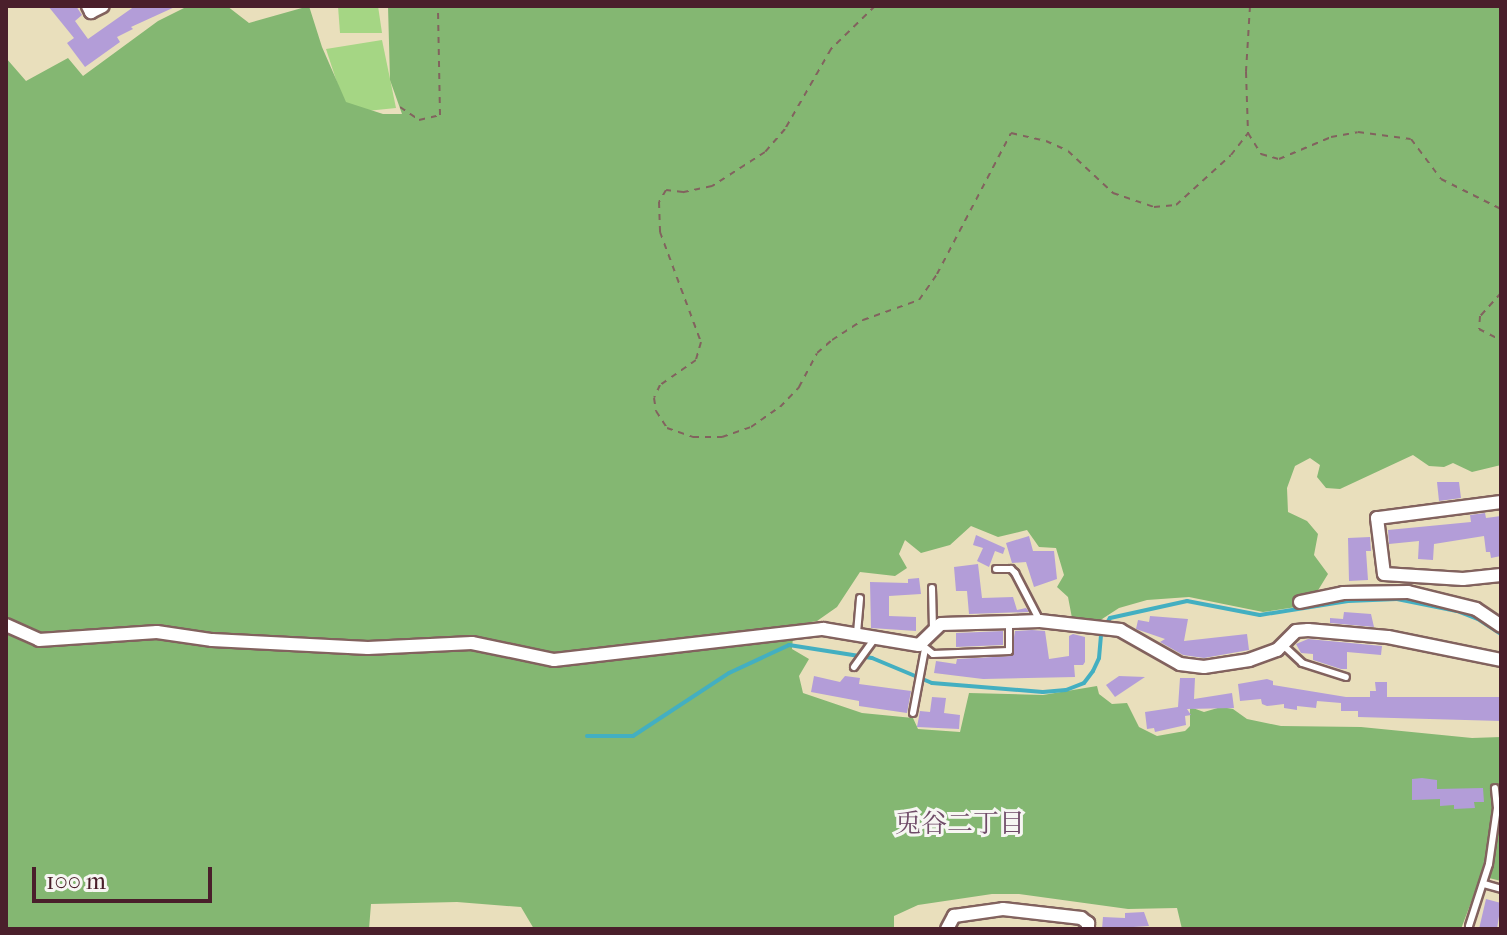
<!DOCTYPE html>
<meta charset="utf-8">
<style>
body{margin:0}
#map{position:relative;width:1507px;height:935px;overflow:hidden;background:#e9dfbc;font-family:"IM FELL French Canon","Noto Serif JP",serif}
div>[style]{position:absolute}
.green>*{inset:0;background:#a5d684}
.forest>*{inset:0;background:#84b772}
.stream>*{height:4px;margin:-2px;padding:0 2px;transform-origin:2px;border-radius:2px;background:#43afc1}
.building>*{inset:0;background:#b39dd8}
.path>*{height:2px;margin-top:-1px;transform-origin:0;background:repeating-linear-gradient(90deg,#82625e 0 6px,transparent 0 12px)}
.roads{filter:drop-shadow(2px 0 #82625e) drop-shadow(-2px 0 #82625e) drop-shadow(0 2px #82625e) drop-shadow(0 -2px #82625e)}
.service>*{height:6px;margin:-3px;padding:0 3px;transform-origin:3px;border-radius:3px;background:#fff}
.minor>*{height:12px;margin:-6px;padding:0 6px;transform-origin:6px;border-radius:6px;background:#fff}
span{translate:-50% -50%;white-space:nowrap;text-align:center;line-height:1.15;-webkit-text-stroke:6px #f6f6f2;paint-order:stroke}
.neighbourhood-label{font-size:26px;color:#6f4b68}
.frame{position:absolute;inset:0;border:8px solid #4a1f2b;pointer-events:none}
.scale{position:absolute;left:32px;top:867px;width:180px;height:36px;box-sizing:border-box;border:4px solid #4a1f2b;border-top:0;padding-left:10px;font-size:24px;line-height:28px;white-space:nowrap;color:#4a1f2b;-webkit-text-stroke:6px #f6f6f2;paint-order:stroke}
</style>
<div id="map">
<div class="green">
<div style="clip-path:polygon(338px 6px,378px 6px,382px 33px,340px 33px)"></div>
<div style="clip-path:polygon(382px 40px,396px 108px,347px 113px,326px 49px)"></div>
</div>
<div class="forest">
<div style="clip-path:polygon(188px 6px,227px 6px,249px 23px,309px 6px,322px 47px,346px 102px,383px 114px,402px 114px,390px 80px,388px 6px,1501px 6px,1501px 465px,1472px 472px,1453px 463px,1444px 467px,1429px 466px,1413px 455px,1340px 489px,1326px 488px,1317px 477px,1320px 465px,1310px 458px,1295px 466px,1287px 488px,1288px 512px,1307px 521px,1318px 534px,1314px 555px,1328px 574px,1309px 605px,1263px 612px,1189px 597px,1147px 600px,1119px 608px,1099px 621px,1072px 618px,1068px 597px,1057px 587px,1064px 575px,1056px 548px,1039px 547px,1027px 530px,998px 537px,971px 526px,950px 545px,921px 553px,905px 540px,899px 554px,907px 568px,895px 576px,860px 572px,837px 607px,817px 621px,794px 625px,792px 649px,809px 659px,799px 676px,803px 693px,862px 713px,913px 718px,918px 729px,960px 732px,969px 693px,1043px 695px,1097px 686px,1099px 694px,1112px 704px,1127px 703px,1139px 727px,1157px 736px,1185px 731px,1190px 726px,1190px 707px,1204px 712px,1221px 707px,1233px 709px,1247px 719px,1281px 726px,1361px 727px,1472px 738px,1501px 737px,1501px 881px,1481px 876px,1461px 929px,1182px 929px,1177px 908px,1128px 909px,1019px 894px,992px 894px,918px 905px,894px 916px,894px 929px,534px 929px,521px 907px,457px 902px,371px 904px,369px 929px,6px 929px,6px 58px,26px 81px,68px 58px,83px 76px,158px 21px)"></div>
</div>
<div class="stream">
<div style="left:587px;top:736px;width:46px"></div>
<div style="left:633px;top:736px;width:115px;rotate:-33.3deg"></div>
<div style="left:729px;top:673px;width:66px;rotate:-25deg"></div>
<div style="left:789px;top:645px;width:84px;rotate:8.9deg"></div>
<div style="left:872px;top:658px;width:65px;rotate:22.6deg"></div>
<div style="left:932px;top:683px;width:111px;rotate:4.6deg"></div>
<div style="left:1043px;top:692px;width:23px;rotate:-5deg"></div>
<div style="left:1066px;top:690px;width:19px;rotate:-21deg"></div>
<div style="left:1084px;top:683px;width:15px;rotate:-53deg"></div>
<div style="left:1093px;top:671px;width:14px;rotate:-65deg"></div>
<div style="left:1099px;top:658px;width:24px;rotate:-85deg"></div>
<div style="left:1101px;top:634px;width:18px;rotate:-61deg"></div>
<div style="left:1110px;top:618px;width:79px;rotate:-12.4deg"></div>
<div style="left:1187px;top:601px;width:74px;rotate:10.9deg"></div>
<div style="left:1260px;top:615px;width:89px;rotate:-9deg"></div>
<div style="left:1348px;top:601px;width:49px;rotate:-2.3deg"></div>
<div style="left:1397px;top:599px;width:61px;rotate:11.3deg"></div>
<div style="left:1457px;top:611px;width:22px;rotate:21deg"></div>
<div style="left:1478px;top:619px;width:27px;rotate:33deg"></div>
</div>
<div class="building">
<div style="clip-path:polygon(48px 6px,76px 6px,82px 15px,75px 21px,88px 39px,135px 6px,177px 6px,131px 27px,133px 29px,117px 37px,120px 42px,85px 67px,67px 43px,74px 38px)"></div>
<div style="clip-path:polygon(1437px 482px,1459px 482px,1461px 498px,1439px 501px)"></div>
<div style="clip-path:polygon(1485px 513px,1486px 518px,1501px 516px,1501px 556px,1491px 558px,1490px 552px,1486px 552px,1484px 536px,1434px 544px,1433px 560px,1418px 559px,1419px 541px,1389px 544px,1388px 530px,1471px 522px,1470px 515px)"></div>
<div style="clip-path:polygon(976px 535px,1005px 548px,1003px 554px,995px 551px,989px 567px,977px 561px,983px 548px,973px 545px)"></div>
<div style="clip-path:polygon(1029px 536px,1033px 551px,1054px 551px,1057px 579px,1034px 587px,1026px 562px,1012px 563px,1006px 543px)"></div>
<div style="clip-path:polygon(1370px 537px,1371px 551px,1366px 551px,1368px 580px,1349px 581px,1348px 538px)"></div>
<div style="clip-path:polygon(978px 564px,982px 598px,1013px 597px,1017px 610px,1026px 608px,1029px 612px,969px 614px,967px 591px,956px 591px,954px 567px)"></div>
<div style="clip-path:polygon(919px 578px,921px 594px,889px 596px,889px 616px,916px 617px,916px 631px,871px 628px,870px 582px,908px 583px,908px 579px)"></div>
<div style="clip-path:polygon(1344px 612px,1371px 614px,1374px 627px,1330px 623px,1330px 618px,1343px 619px)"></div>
<div style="clip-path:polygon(1150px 616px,1188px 619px,1184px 641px,1247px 634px,1249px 650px,1204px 658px,1183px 655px,1160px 642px,1165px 639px,1136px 629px,1138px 620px,1149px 622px)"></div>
<div style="clip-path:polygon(1032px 630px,1045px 631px,1049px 659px,1069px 656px,1069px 636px,1073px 634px,1085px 637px,1085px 662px,1083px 665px,1074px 665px,1075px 677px,983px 679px,934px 673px,936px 661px,956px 664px,957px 659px,1011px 656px,1015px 631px)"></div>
<div style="clip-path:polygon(1003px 631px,1003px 645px,956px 647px,956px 633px)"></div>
<div style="clip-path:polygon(1308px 639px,1382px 646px,1381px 655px,1347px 652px,1347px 669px,1341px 669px,1313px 660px,1313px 654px,1301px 653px,1296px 644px)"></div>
<div style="clip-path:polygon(814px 676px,840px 682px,845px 676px,860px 678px,859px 684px,911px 691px,907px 713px,859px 706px,859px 701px,811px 692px)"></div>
<div style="clip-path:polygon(1119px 676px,1145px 677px,1115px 697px,1106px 685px)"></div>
<div style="clip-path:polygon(1180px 678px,1195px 678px,1194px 699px,1232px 693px,1234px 708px,1187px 709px,1191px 715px,1185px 716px,1186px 725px,1155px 732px,1154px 728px,1147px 729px,1145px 712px,1178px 707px)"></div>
<div style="clip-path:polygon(1267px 679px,1273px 681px,1273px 685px,1346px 697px,1370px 697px,1370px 691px,1376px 691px,1375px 682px,1387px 682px,1387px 697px,1501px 697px,1501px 721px,1358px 717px,1358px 711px,1341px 711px,1341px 703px,1317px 701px,1316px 708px,1297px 706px,1297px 710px,1284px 708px,1284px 704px,1267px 706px,1262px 704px,1261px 699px,1240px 701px,1238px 684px)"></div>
<div style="clip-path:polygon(932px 697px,946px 698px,944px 713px,960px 715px,959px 729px,917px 727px,920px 711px,930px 712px)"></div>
<div style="clip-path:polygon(1422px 778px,1437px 780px,1437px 789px,1483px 788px,1484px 802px,1474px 802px,1475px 808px,1454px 809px,1454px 805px,1440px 806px,1440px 799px,1412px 800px,1412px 779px)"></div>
<div style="clip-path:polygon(1486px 899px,1501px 903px,1497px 929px,1479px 929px)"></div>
<div style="clip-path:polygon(1144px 912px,1149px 926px,1102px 929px,1103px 917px,1125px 918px,1125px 913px)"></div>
</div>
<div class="path">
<div style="left:875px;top:6px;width:62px;rotate:135.7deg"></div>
<div style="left:831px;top:49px;width:92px;rotate:119.9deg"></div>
<div style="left:785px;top:129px;width:30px;rotate:131deg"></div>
<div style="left:765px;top:152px;width:63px;rotate:147.3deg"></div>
<div style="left:712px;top:186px;width:30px;rotate:168deg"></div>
<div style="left:683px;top:192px;width:17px;rotate:-173deg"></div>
<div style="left:666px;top:190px;width:14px;rotate:120deg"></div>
<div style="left:659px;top:202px;width:30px;rotate:88deg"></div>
<div style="left:660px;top:232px;width:117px;rotate:69.6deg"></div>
<div style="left:701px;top:342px;width:19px;rotate:106deg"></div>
<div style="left:696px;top:360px;width:44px;rotate:145.2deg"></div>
<div style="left:660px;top:385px;width:14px;rotate:115deg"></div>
<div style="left:654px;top:398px;width:13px;rotate:81deg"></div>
<div style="left:656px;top:411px;width:20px;rotate:57deg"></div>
<div style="left:667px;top:428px;width:28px;rotate:19deg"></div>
<div style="left:693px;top:437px;width:29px"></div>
<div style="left:722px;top:437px;width:31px;rotate:-19deg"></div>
<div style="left:751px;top:427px;width:35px;rotate:-35deg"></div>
<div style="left:780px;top:407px;width:28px;rotate:-46deg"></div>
<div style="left:799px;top:387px;width:38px;rotate:-62deg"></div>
<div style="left:817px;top:353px;width:20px;rotate:-41deg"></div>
<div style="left:832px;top:340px;width:37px;rotate:-33deg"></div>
<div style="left:863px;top:320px;width:59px;rotate:-19.7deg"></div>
<div style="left:919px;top:300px;width:32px;rotate:-55deg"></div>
<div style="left:937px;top:274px;width:159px;rotate:-62.3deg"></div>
<div style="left:1011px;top:133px;width:36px;rotate:13deg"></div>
<div style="left:1046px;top:141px;width:24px;rotate:24deg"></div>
<div style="left:1068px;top:151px;width:62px;rotate:43deg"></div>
<div style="left:1113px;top:193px;width:43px;rotate:18.9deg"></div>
<div style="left:1154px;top:207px;width:22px;rotate:-5deg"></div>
<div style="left:1176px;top:205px;width:74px;rotate:-42.3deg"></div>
<div style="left:1231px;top:155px;width:28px;rotate:-52deg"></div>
<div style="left:1250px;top:6px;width:66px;rotate:93.5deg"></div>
<div style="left:1246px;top:72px;width:61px;rotate:88.1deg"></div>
<div style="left:1248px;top:133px;width:25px;rotate:58deg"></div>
<div style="left:1261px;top:154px;width:19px;rotate:16deg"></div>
<div style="left:1279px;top:159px;width:56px;rotate:-22.9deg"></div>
<div style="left:1331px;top:137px;width:27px;rotate:-10deg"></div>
<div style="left:1358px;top:132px;width:53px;rotate:7.5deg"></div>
<div style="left:1411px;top:139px;width:50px;rotate:53.1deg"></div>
<div style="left:1441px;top:179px;width:67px;rotate:26.6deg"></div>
<div style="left:400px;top:107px;width:23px;rotate:34deg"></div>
<div style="left:419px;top:120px;width:22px;rotate:-13deg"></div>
<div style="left:440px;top:115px;width:109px;rotate:-91.1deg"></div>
<div style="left:1501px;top:293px;width:31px;rotate:132deg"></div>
<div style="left:1480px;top:316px;width:13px;rotate:94deg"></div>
<div style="left:1479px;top:329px;width:25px;rotate:27deg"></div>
</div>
<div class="roads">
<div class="service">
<div style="left:996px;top:569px;width:15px"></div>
<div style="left:1011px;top:569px;width:6px;rotate:45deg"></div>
<div style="left:1015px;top:573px;width:54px;rotate:62.5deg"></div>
<div style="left:932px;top:588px;width:40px;rotate:88.6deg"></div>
<div style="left:857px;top:633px;width:35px;rotate:-85deg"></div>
<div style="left:922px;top:645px;width:14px;rotate:39deg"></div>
<div style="left:933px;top:654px;width:76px;rotate:-2.3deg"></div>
<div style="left:1009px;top:651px;width:28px;rotate:-90deg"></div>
<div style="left:1283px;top:645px;width:26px;rotate:43deg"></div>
<div style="left:1302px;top:663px;width:46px;rotate:17.7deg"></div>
<div style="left:854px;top:667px;width:36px;rotate:-54deg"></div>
<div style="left:913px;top:713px;width:65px;rotate:-79.4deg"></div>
<div style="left:1484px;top:884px;width:18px;rotate:16deg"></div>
<div style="left:1469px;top:926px;width:65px;rotate:-72.1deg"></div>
<div style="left:1489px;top:864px;width:57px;rotate:-81.9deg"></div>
<div style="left:1497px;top:808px;width:20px;rotate:-96deg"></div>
</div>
<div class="minor">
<div style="left:88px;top:6px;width:7px;rotate:63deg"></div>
<div style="left:91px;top:12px;width:13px;rotate:-27deg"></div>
<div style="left:1501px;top:502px;width:125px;rotate:172.6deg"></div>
<div style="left:1377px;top:518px;width:56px;rotate:82.9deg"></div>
<div style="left:1384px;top:574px;width:79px;rotate:3.6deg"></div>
<div style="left:1463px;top:579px;width:38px;rotate:-6deg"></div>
<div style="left:1300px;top:602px;width:44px;rotate:-11.8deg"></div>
<div style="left:1343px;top:593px;width:65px;rotate:-0.9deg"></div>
<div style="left:1408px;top:592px;width:70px;rotate:14deg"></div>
<div style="left:1476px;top:609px;width:30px;rotate:34deg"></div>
<div style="left:6px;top:625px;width:36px;rotate:24deg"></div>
<div style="left:39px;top:640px;width:118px;rotate:-3.9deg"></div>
<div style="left:157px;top:632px;width:56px;rotate:8.3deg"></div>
<div style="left:212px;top:640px;width:156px;rotate:2.9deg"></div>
<div style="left:368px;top:648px;width:104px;rotate:-2.8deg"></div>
<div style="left:472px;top:643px;width:84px;rotate:11.7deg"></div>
<div style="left:554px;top:660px;width:271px;rotate:-6.6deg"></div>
<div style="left:823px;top:629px;width:97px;rotate:9.5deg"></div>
<div style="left:919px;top:645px;width:30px;rotate:-44deg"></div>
<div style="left:941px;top:624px;width:99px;rotate:-1.7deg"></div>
<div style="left:1040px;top:621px;width:81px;rotate:6.4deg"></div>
<div style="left:1120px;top:630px;width:69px;rotate:29.5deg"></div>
<div style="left:1180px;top:664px;width:24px;rotate:7deg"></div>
<div style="left:1204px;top:667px;width:46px;rotate:-8.8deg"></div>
<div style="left:1249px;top:660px;width:30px;rotate:-20deg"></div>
<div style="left:1277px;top:650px;width:27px;rotate:-45deg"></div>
<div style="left:1296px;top:631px;width:12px;rotate:-5deg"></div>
<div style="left:1308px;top:630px;width:80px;rotate:5deg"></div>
<div style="left:1388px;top:637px;width:115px;rotate:11.5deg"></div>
<div style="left:947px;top:929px;width:15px;rotate:-62deg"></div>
<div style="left:954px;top:916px;width:49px;rotate:-8.1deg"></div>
<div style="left:1003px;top:909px;width:79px;rotate:6.6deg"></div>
<div style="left:1081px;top:918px;width:9px;rotate:36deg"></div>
<div style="left:1088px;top:923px;width:6px;rotate:90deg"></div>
</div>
</div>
<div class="neighbourhood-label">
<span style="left:960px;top:824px">兎谷二丁目</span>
</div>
<div class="frame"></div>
<div class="scale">100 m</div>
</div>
